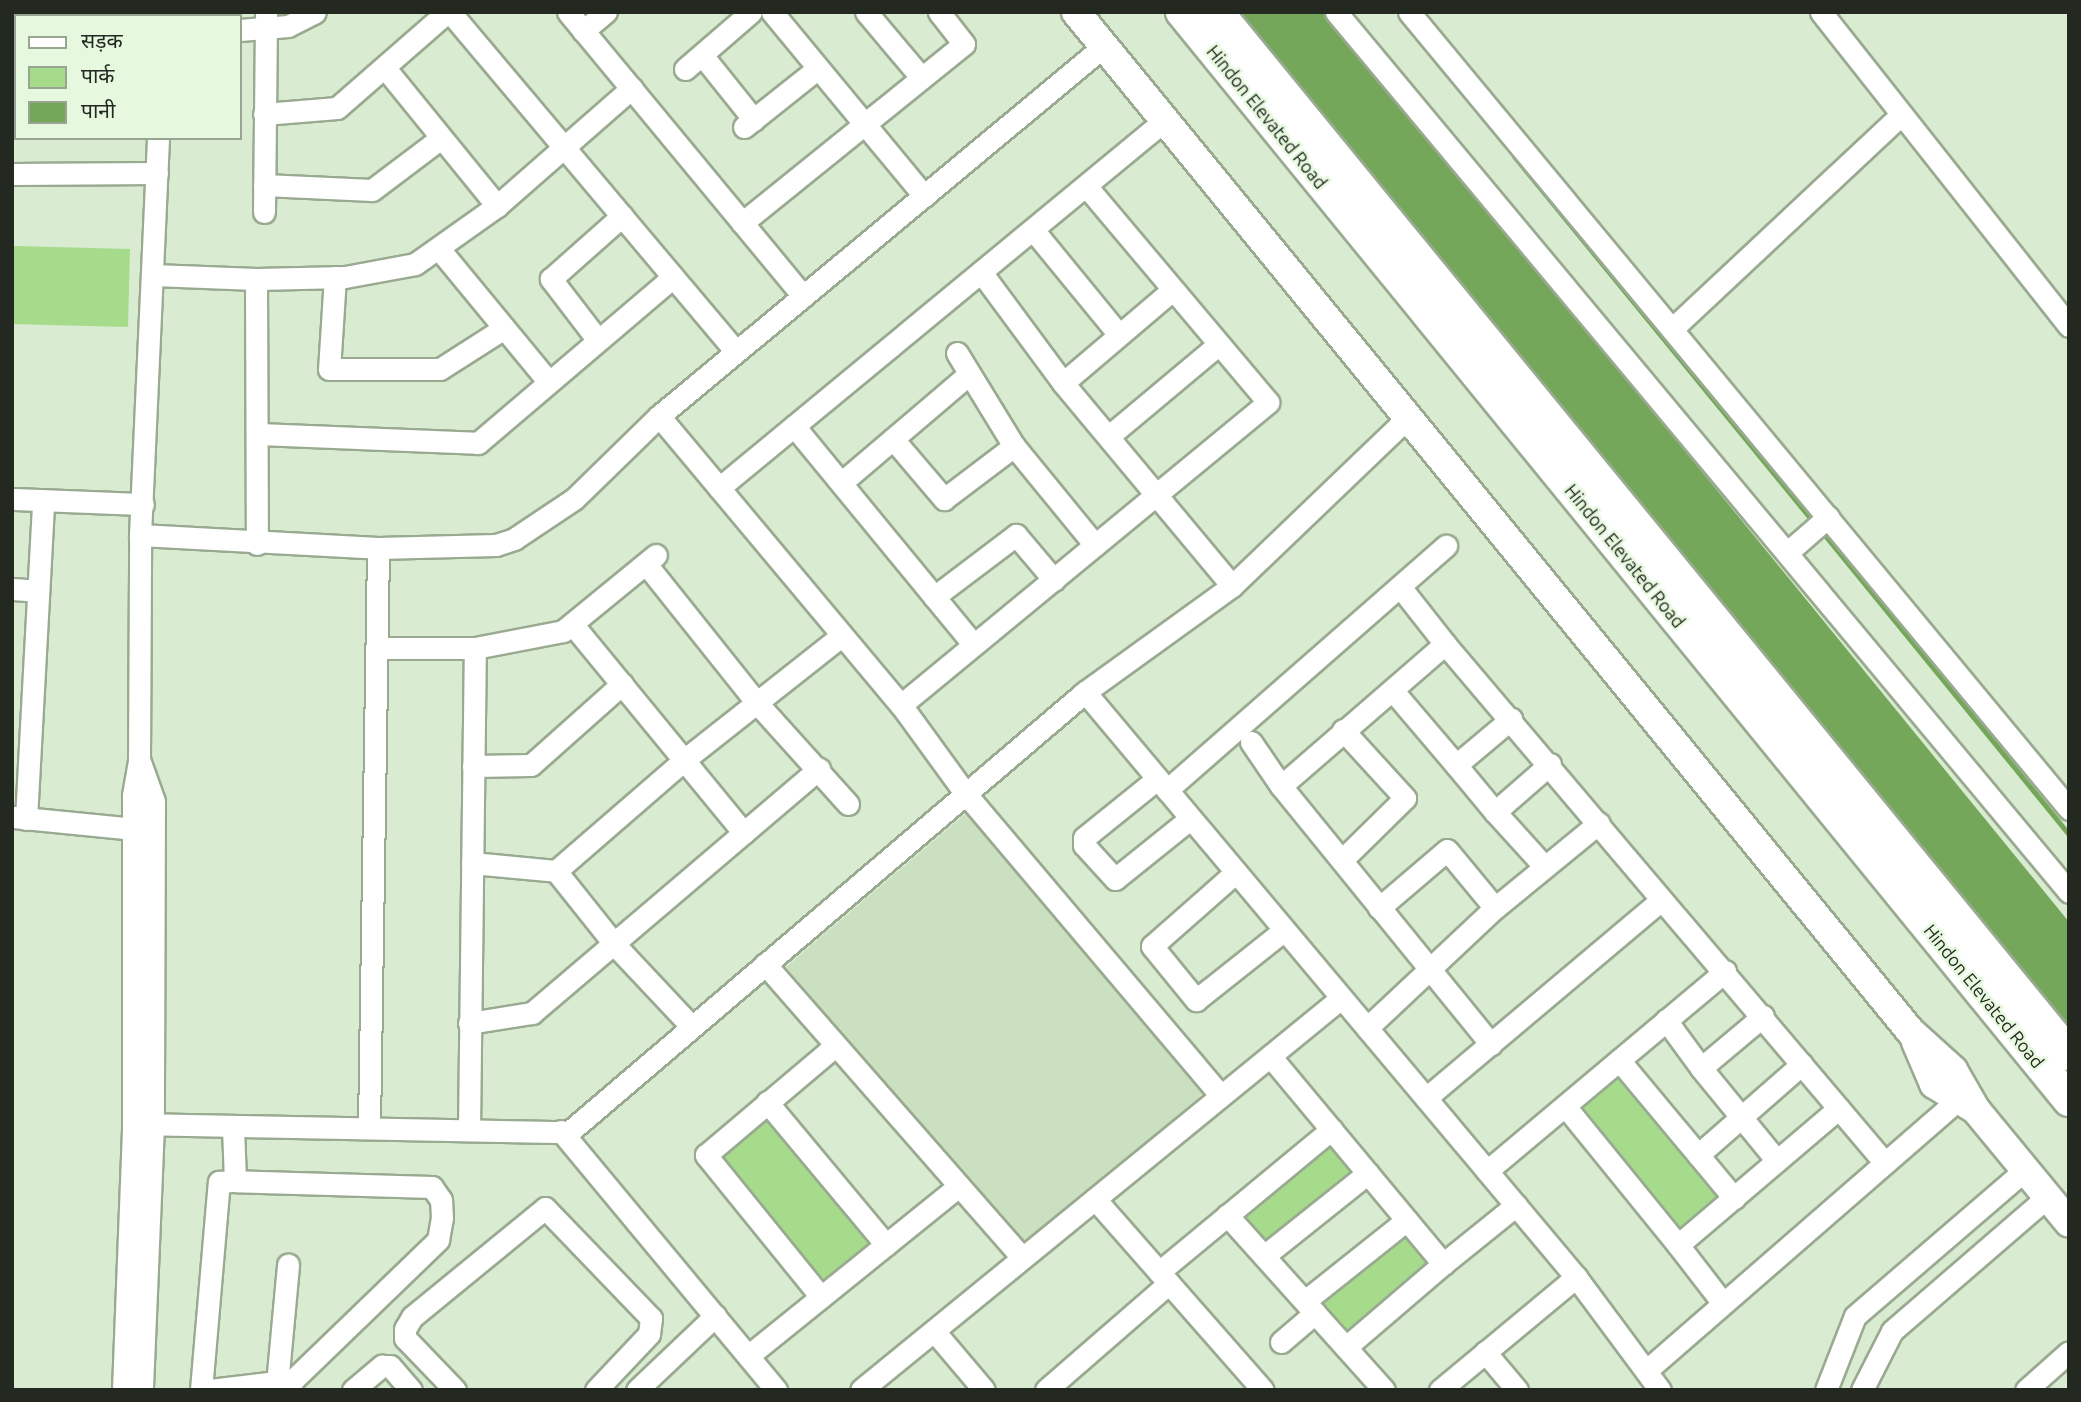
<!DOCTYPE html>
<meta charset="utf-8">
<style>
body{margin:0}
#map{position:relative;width:2081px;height:1402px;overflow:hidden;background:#d9ebd1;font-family:Ubuntu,"Noto Sans Devanagari",sans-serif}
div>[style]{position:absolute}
.built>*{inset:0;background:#cbe0c0}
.green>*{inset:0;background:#a6db8b}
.water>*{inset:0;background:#74a759}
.stream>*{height:4.5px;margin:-2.25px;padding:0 2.25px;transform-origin:2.25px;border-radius:2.25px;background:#74a759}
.roads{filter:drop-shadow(2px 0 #99aa91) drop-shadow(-2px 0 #99aa91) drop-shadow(0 2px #99aa91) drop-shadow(0 -2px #99aa91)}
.minor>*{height:21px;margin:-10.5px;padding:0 10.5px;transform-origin:10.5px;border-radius:10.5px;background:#fff}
.major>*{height:28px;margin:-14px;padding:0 14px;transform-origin:14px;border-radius:14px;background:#fff}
.highway>*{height:32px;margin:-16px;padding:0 16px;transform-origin:16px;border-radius:16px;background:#fff}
span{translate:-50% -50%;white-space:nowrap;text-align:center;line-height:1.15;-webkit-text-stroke:5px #e6f8de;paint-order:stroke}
.street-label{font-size:18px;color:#232920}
.frame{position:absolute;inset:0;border:14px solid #232920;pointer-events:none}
.legend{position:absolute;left:14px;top:14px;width:228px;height:126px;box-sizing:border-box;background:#e6f8de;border:2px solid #98a592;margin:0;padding:9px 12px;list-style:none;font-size:21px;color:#232920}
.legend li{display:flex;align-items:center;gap:14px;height:35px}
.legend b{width:35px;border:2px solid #98a592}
</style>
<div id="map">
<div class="built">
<div style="clip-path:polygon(983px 799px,1220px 1079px,1023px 1247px,786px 967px)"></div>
</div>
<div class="green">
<div style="clip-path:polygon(14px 246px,130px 249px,128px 327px,12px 324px)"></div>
<div style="clip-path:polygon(1620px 1070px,1722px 1197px,1680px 1232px,1577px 1105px)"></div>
<div style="clip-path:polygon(767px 1112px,874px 1243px,823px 1285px,717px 1154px)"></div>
<div style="clip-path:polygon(1331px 1136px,1359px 1171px,1265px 1249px,1237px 1214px)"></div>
<div style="clip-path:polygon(1406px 1229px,1435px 1263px,1348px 1335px,1319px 1300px)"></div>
</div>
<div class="water">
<div style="clip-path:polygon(1207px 12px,1327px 12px,2069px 922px,2069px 1050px)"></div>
</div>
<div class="stream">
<div style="left:1515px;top:157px;width:470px;rotate:50.7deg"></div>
<div style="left:1821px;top:530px;width:392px;rotate:50.8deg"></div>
</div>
<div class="roads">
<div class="minor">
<div style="left:450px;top:12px;width:444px;rotate:49.9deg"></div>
<div style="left:568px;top:12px;width:369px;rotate:50.4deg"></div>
<div style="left:772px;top:12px;width:239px;rotate:50.4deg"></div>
<div style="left:866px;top:12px;width:84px;rotate:49.8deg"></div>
<div style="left:1336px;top:12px;width:1145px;rotate:50.21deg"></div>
<div style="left:1409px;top:12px;width:1035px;rotate:50.37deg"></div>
<div style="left:1821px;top:12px;width:400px;rotate:51.7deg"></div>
<div style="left:162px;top:16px;width:4px;rotate:-90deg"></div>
<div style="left:240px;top:30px;width:48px;rotate:-4.8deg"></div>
<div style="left:288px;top:26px;width:30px;rotate:-27deg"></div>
<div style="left:583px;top:31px;width:30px;rotate:-40deg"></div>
<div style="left:702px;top:55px;width:83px;rotate:51.3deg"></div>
<div style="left:385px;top:68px;width:178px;rotate:50.9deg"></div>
<div style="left:685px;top:69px;width:87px;rotate:-40.8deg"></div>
<div style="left:264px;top:114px;width:73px;rotate:-4.7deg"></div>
<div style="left:337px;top:108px;width:146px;rotate:-41.1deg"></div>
<div style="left:744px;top:127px;width:93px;rotate:-38.5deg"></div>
<div style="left:12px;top:174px;width:145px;rotate:-0.4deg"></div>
<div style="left:264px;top:185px;width:108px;rotate:2.7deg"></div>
<div style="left:372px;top:190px;width:86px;rotate:-37deg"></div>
<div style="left:264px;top:212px;width:200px;rotate:-89.4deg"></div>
<div style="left:742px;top:223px;width:285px;rotate:-38.9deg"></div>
<div style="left:964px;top:44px;width:41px;rotate:-128deg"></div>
<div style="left:1034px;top:231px;width:134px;rotate:50.7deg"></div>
<div style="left:440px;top:250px;width:171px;rotate:50.5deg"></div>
<div style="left:981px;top:272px;width:138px;rotate:53.5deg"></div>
<div style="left:1063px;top:383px;width:264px;rotate:50.2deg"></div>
<div style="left:153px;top:275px;width:103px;rotate:2.2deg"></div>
<div style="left:256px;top:279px;width:89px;rotate:-1.3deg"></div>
<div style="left:345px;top:277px;width:71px;rotate:-10.5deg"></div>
<div style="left:415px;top:264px;width:100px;rotate:-35.3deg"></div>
<div style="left:497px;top:206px;width:179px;rotate:-41.2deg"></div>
<div style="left:335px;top:277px;width:92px;rotate:93.7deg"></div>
<div style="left:329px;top:369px;width:111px"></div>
<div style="left:440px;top:369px;width:76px;rotate:-32.6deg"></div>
<div style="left:256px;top:279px;width:265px;rotate:89.8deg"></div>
<div style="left:1672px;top:329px;width:312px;rotate:-43.1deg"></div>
<div style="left:597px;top:339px;width:76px;rotate:-127.5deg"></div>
<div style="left:551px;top:279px;width:95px;rotate:-41.6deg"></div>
<div style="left:957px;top:353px;width:109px;rotate:58.5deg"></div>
<div style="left:1014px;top:446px;width:128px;rotate:50.7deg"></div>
<div style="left:1063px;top:383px;width:142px;rotate:-40.4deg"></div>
<div style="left:659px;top:416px;width:377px;rotate:50.1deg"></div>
<div style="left:901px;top:705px;width:109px;rotate:54deg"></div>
<div style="left:965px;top:793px;width:395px;rotate:49.8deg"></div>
<div style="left:794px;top:426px;width:283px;rotate:50.6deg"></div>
<div style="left:257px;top:434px;width:221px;rotate:2.3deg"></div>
<div style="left:478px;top:443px;width:256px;rotate:-40.4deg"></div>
<div style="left:1109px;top:436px;width:143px;rotate:-39.9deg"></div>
<div style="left:893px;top:439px;width:79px;rotate:49.6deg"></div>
<div style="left:944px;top:499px;width:88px;rotate:-37.1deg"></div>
<div style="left:841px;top:483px;width:167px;rotate:-40.4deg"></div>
<div style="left:719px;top:488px;width:578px;rotate:-39.53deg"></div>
<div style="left:12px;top:499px;width:131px;rotate:2.2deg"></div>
<div style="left:140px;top:535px;width:238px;rotate:3.1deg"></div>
<div style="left:378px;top:548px;width:118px;rotate:-1.5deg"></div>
<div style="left:496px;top:545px;width:19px;rotate:-18deg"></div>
<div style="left:514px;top:539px;width:72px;rotate:-33.7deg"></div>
<div style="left:574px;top:499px;width:119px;rotate:-44.3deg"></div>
<div style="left:659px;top:416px;width:579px;rotate:-39.74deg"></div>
<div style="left:1789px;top:551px;width:52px;rotate:-41.1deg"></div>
<div style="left:646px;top:564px;width:178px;rotate:51.4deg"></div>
<div style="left:757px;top:703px;width:136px;rotate:48deg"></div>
<div style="left:1401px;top:588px;width:71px;rotate:51.8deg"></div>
<div style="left:12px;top:589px;width:26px;rotate:4deg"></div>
<div style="left:934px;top:597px;width:103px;rotate:-37.1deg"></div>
<div style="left:1016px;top:535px;width:59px;rotate:49.8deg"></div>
<div style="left:573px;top:625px;width:269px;rotate:50.6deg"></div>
<div style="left:376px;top:648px;width:99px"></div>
<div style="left:475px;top:648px;width:90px;rotate:-10.9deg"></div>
<div style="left:563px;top:631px;width:120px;rotate:-39.3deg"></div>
<div style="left:1393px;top:691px;width:97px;rotate:49.6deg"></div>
<div style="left:1456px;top:765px;width:72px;rotate:-39.9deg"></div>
<div style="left:1085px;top:692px;width:764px;rotate:49.99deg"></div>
<div style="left:1576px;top:1277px;width:141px;rotate:53.4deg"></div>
<div style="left:901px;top:705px;width:476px;rotate:-39.5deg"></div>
<div style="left:1268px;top:402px;width:281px;rotate:-130.1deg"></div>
<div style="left:1251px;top:742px;width:53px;rotate:55.7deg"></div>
<div style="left:1281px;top:786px;width:333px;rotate:50.9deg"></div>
<div style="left:140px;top:762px;width:41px;rotate:70.3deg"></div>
<div style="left:154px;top:801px;width:324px;rotate:90.2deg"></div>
<div style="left:153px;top:1125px;width:265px;rotate:92.4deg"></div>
<div style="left:1456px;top:765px;width:61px;rotate:50.3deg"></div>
<div style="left:473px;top:766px;width:58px;rotate:-1deg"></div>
<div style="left:531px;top:765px;width:122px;rotate:-41.7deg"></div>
<div style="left:1157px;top:779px;width:94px;rotate:141.1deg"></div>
<div style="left:1084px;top:838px;width:7px;rotate:90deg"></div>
<div style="left:1084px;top:845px;width:46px;rotate:47.6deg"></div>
<div style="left:1115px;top:879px;width:97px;rotate:-38.8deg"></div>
<div style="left:1281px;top:786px;width:217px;rotate:-40.9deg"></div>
<div style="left:1445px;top:644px;width:680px;rotate:49.71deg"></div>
<div style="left:1167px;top:790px;width:371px;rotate:-41.2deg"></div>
<div style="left:14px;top:817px;width:121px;rotate:5.7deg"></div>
<div style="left:26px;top:819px;width:319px;rotate:-86.9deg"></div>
<div style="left:1343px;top:859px;width:87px;rotate:-44.5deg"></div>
<div style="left:1405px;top:798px;width:92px;rotate:-132.4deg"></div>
<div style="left:472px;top:863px;width:84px;rotate:5.4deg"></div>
<div style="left:556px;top:871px;width:169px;rotate:-40.9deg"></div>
<div style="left:684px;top:760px;width:201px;rotate:-38.3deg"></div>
<div style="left:1544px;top:866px;width:73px;rotate:-132.2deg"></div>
<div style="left:1495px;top:812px;width:73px;rotate:-41.1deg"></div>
<div style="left:556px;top:871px;width:95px;rotate:51.4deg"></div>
<div style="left:615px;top:945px;width:112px;rotate:46.8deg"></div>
<div style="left:1236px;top:872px;width:112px;rotate:138.6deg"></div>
<div style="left:1152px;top:946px;width:70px;rotate:50.8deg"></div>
<div style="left:1196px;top:1000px;width:111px;rotate:-38.4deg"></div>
<div style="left:1379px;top:908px;width:89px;rotate:-40.5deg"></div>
<div style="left:1447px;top:850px;width:75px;rotate:50.4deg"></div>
<div style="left:765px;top:964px;width:390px;rotate:48.8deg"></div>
<div style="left:1666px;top:1020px;width:59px;rotate:53.9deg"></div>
<div style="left:1701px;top:1068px;width:81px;rotate:-40deg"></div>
<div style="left:469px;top:1023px;width:64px;rotate:-9deg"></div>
<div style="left:532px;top:1013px;width:377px;rotate:-40.4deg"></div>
<div style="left:1367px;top:1028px;width:175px;rotate:-43.2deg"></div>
<div style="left:1495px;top:908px;width:134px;rotate:-39.3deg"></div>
<div style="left:1270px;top:1056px;width:271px;rotate:50.2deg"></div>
<div style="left:1443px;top:1264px;width:128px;rotate:139.4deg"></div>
<div style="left:1619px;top:1060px;width:180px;rotate:50.2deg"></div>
<div style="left:1701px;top:1068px;width:120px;rotate:50.7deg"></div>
<div style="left:1426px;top:1098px;width:307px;rotate:-40.1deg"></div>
<div style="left:767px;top:1102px;width:186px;rotate:50.2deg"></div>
<div style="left:1565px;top:1106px;width:179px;rotate:50.9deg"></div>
<div style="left:1678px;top:1245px;width:211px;rotate:-40.4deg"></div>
<div style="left:133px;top:1124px;width:436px;rotate:1.1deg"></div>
<div style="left:569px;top:1132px;width:678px;rotate:-40.45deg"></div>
<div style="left:1085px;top:692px;width:181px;rotate:-35.8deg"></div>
<div style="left:1232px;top:586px;width:244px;rotate:-43.8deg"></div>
<div style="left:369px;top:1128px;width:580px;rotate:-89.11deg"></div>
<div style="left:469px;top:1130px;width:482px;rotate:-89.3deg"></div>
<div style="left:561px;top:1131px;width:337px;rotate:50.3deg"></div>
<div style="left:1698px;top:1155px;width:138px;rotate:-41.2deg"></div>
<div style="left:1487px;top:1171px;width:311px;rotate:-40deg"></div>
<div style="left:1095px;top:1199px;width:254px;rotate:48.7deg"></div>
<div style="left:1227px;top:1215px;width:235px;rotate:48.1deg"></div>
<div style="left:1678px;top:1245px;width:72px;rotate:52.3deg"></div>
<div style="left:1264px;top:1256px;width:133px;rotate:-38.6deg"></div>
<div style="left:1443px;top:1264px;width:94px;rotate:-38.9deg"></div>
<div style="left:1159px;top:1272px;width:224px;rotate:-39.6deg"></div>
<div style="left:821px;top:1297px;width:183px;rotate:-129deg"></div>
<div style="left:706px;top:1155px;width:170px;rotate:-40.2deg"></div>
<div style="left:1305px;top:1301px;width:130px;rotate:-38.5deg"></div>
<div style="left:934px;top:1331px;width:77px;rotate:49.7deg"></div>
<div style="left:1281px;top:1342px;width:45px;rotate:-40.5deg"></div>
<div style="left:1485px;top:1352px;width:50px;rotate:49.9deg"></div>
<div style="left:748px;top:1356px;width:271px;rotate:-38.9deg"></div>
<div style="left:1647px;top:1370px;width:413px;rotate:-41deg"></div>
<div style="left:277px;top:1384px;width:120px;rotate:-84.7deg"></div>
<div style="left:123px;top:1390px;width:266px;rotate:-87.8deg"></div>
<div style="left:133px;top:1124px;width:329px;rotate:-90deg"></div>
<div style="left:133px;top:795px;width:36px;rotate:-80deg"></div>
<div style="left:139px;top:760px;width:225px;rotate:-89.7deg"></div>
<div style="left:140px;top:535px;width:397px;rotate:-87.4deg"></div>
<div style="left:201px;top:1390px;width:209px;rotate:-85.1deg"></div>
<div style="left:219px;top:1182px;width:16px;rotate:-4deg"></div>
<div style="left:235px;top:1181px;width:55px;rotate:-92.1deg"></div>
<div style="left:210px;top:1390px;width:84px;rotate:-6.9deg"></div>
<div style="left:293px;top:1380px;width:202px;rotate:-44deg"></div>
<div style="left:438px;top:1240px;width:22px;rotate:-80deg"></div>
<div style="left:442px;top:1218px;width:18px;rotate:-93deg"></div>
<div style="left:441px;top:1200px;width:16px;rotate:-125deg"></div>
<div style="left:432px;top:1187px;width:197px;rotate:-178.3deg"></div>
<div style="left:353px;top:1390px;width:38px;rotate:-40deg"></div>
<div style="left:382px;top:1366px;width:8px"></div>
<div style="left:390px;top:1366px;width:32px;rotate:49deg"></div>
<div style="left:455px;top:1390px;width:72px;rotate:-133.9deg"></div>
<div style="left:405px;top:1338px;width:9px;rotate:-90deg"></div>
<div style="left:405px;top:1329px;width:14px;rotate:-60deg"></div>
<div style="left:412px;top:1317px;width:172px;rotate:-39.3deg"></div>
<div style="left:545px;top:1208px;width:153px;rotate:46.1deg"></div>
<div style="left:651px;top:1318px;width:16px;rotate:97deg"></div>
<div style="left:649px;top:1334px;width:77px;rotate:133.4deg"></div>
<div style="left:637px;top:1390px;width:108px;rotate:-43.5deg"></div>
<div style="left:861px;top:1390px;width:620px;rotate:-39.24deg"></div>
<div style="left:1046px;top:1390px;width:163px;rotate:-41deg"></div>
<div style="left:1440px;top:1390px;width:177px;rotate:-39.7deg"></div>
<div style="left:1826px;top:1390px;width:79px;rotate:-68.6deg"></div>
<div style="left:1855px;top:1316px;width:224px;rotate:-40.7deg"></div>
<div style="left:1862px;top:1390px;width:66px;rotate:-63deg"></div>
<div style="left:1892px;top:1331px;width:205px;rotate:-40.8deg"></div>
<div style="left:2026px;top:1390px;width:57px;rotate:-41.5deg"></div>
</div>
<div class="major">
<div style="left:1076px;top:12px;width:1318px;rotate:50.7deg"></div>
<div style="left:1911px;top:1032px;width:57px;rotate:42.1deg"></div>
<div style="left:1953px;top:1070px;width:46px;rotate:60.1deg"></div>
<div style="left:1976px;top:1110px;width:146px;rotate:50.5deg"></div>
<div style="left:1916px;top:1042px;width:46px;rotate:66.8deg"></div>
<div style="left:1934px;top:1084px;width:46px;rotate:31.6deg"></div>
</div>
<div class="highway">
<div style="left:1182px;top:12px;width:1404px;rotate:50.81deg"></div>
<div style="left:1217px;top:12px;width:1346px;rotate:50.73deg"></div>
</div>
</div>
<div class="street-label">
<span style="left:1267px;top:117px;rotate:51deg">Hindon Elevated Road</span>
<span style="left:1625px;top:556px;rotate:51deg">Hindon Elevated Road</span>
<span style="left:1984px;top:996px;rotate:51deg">Hindon Elevated Road</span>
</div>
<div class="frame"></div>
<ul class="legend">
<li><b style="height:9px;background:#fff"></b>सड़क</li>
<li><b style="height:19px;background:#a6db8b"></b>पार्क</li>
<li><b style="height:19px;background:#74a759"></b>पानी</li>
</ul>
</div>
